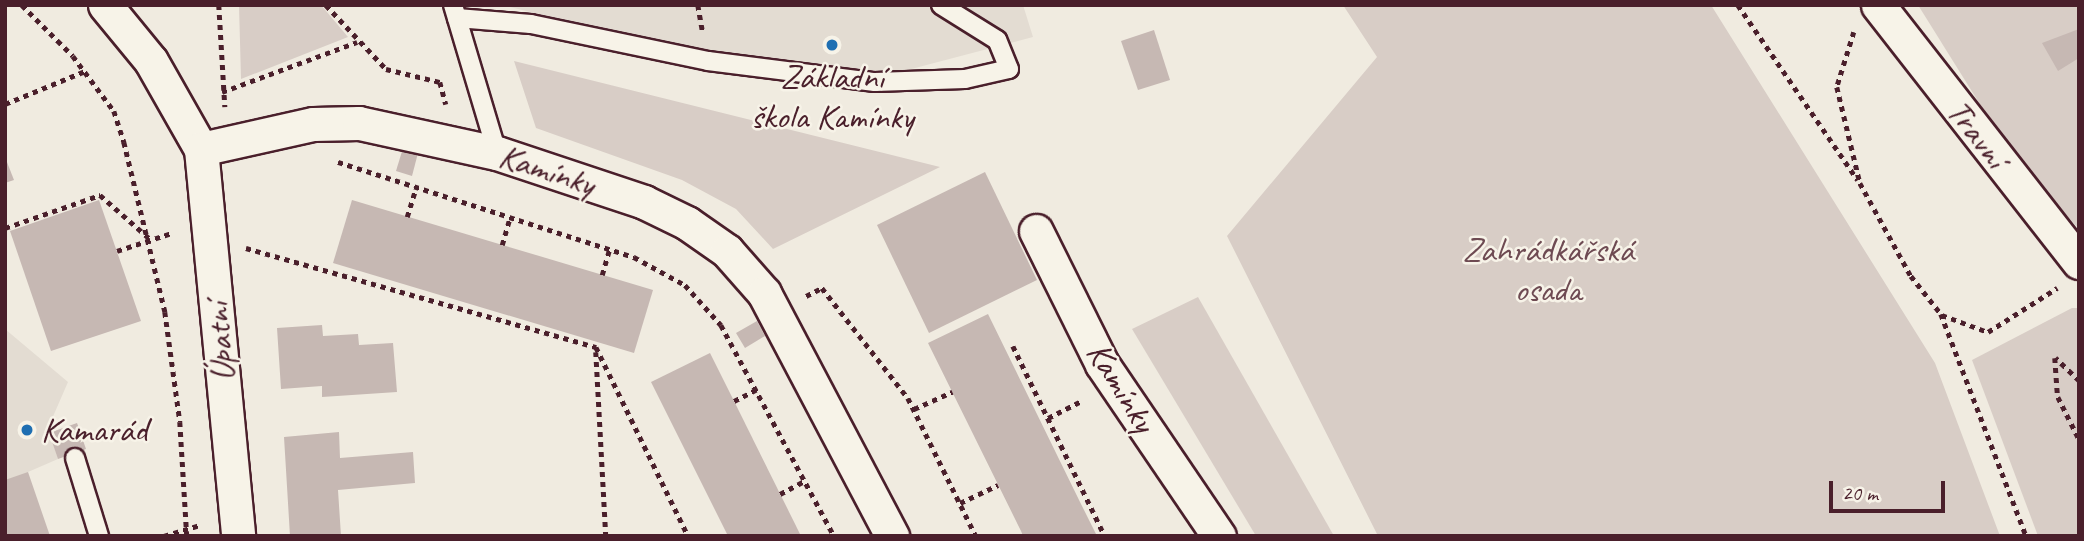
<!DOCTYPE html>
<meta charset="utf-8">
<style>
body{margin:0}
#map{position:relative;width:2084px;height:541px;overflow:hidden;background:#f0ebe0;font-family:Caveat,sans-serif}
div>[style]{position:absolute}
.built>*{inset:0;background:#e3dcd2}
.green>*{inset:0;background:#d8cdc6}
.building>*{inset:0;background:#c6b8b3}
.path>*{height:4.5px;margin-top:-2.25px;transform-origin:0;background:repeating-linear-gradient(90deg,#4a1f2b 0 5px,transparent 0 10px)}
.roads{filter:drop-shadow(2px 0 #4a1f2b) drop-shadow(-2px 0 #4a1f2b) drop-shadow(0 2px #4a1f2b) drop-shadow(0 -2px #4a1f2b)}
.lane>*{height:18px;margin:-9px;padding:0 9px;transform-origin:9px;border-radius:9px;background:#f7f3e8}
.street>*{height:33px;margin:-16.5px;padding:0 16.5px;transform-origin:16.5px;border-radius:16.5px;background:#f7f3e8}
.dots>*{width:19px;height:19px;translate:-50% -50%;box-sizing:border-box;border:4px solid #f7f3e8;border-radius:50%}
span{translate:-50% -50%;white-space:nowrap;text-align:center;line-height:1.15;-webkit-text-stroke:5px #f7f3e8;paint-order:stroke}
.poi-label{font-size:35px;color:#4a1f2b}
.left{translate:0 -50%;text-align:left}
.street-label{font-size:35px;color:#4a1f2b}
.park-label{font-size:35px;color:#6e4a52}
.frame{position:absolute;inset:0;border:7px solid #4a1f2b;pointer-events:none}
.scale{position:absolute;left:1829px;top:481px;width:116px;height:32px;box-sizing:border-box;border:4px solid #4a1f2b;border-top:0;padding-left:9px;font-size:21px;line-height:24px;white-space:nowrap;color:#4a1f2b;-webkit-text-stroke:5px #f7f3e8;paint-order:stroke}
</style>
<div id="map">
<div class="built">
<div style="clip-path:polygon(502px 5px,1023px 5px,1033px 37px,896px 73px,696px 53px)"></div>
<div style="clip-path:polygon(5px 329px,68px 382px,48px 428px,58px 459px,28px 472px,5px 536px)"></div>
</div>
<div class="green">
<div style="clip-path:polygon(239px 5px,321px 5px,348px 37px,241px 79px)"></div>
<div style="clip-path:polygon(1343px 5px,1711px 5px,1935px 363px,2000px 536px,1378px 536px,1227px 236px,1377px 57px)"></div>
<div style="clip-path:polygon(1918px 5px,2079px 5px,2079px 229px,2011px 154px)"></div>
<div style="clip-path:polygon(514px 61px,940px 167px,773px 249px,736px 209px,682px 180px,536px 128px)"></div>
<div style="clip-path:polygon(1198px 297px,1334px 536px,1256px 536px,1132px 329px)"></div>
<div style="clip-path:polygon(2072px 308px,2079px 308px,2079px 536px,2038px 536px,1972px 360px)"></div>
</div>
<div class="building">
<div style="clip-path:polygon(2079px 29px,2079px 58px,2058px 71px,2042px 43px)"></div>
<div style="clip-path:polygon(1154px 30px,1170px 80px,1138px 90px,1121px 41px)"></div>
<div style="clip-path:polygon(403px 148px,418px 153px,412px 176px,396px 171px)"></div>
<div style="clip-path:polygon(5px 157px,14px 180px,5px 183px)"></div>
<div style="clip-path:polygon(985px 172px,1037px 280px,929px 333px,877px 225px)"></div>
<div style="clip-path:polygon(99px 200px,141px 321px,51px 351px,10px 231px)"></div>
<div style="clip-path:polygon(352px 200px,653px 290px,634px 353px,333px 263px)"></div>
<div style="clip-path:polygon(988px 314px,1080px 502px,1097px 536px,1023px 536px,1021px 531px,928px 343px)"></div>
<div style="clip-path:polygon(757px 321px,765px 336px,745px 348px,736px 333px)"></div>
<div style="clip-path:polygon(322px 325px,323px 336px,358px 334px,359px 345px,393px 343px,397px 392px,322px 397px,322px 386px,281px 389px,277px 328px)"></div>
<div style="clip-path:polygon(710px 353px,734px 401px,801px 536px,728px 536px,651px 382px)"></div>
<div style="clip-path:polygon(77px 423px,86px 449px,58px 459px,49px 433px)"></div>
<div style="clip-path:polygon(339px 432px,340px 458px,413px 452px,415px 483px,338px 490px,341px 536px,290px 536px,284px 437px)"></div>
<div style="clip-path:polygon(28px 472px,50px 536px,5px 536px,5px 480px)"></div>
</div>
<div class="path">
<div style="left:22px;top:5px;width:72px;rotate:45deg"></div>
<div style="left:73px;top:56px;width:69px;rotate:53.3deg"></div>
<div style="left:114px;top:111px;width:33px;rotate:72deg"></div>
<div style="left:124px;top:142px;width:175px;rotate:76.4deg"></div>
<div style="left:165px;top:312px;width:111px;rotate:82.2deg"></div>
<div style="left:180px;top:422px;width:114px;rotate:86.5deg"></div>
<div style="left:219px;top:5px;width:102px;rotate:86.6deg"></div>
<div style="left:326px;top:5px;width:88px;rotate:46.8deg"></div>
<div style="left:386px;top:69px;width:56px;rotate:13.5deg"></div>
<div style="left:440px;top:82px;width:23px;rotate:75deg"></div>
<div style="left:698px;top:5px;width:28px;rotate:80deg"></div>
<div style="left:1738px;top:5px;width:212px;rotate:55.6deg"></div>
<div style="left:1854px;top:32px;width:58px;rotate:107.2deg"></div>
<div style="left:1837px;top:87px;width:99px;rotate:76.5deg"></div>
<div style="left:1860px;top:183px;width:106px;rotate:61.3deg"></div>
<div style="left:1911px;top:276px;width:48px;rotate:51.7deg"></div>
<div style="left:1941px;top:314px;width:238px;rotate:69deg"></div>
<div style="left:222px;top:92px;width:144px;rotate:-20.3deg"></div>
<div style="left:5px;top:104px;width:87px;rotate:-22.4deg"></div>
<div style="left:338px;top:162px;width:311px;rotate:17.8deg"></div>
<div style="left:634px;top:257px;width:58px;rotate:28.8deg"></div>
<div style="left:685px;top:285px;width:54px;rotate:48deg"></div>
<div style="left:721px;top:325px;width:239px;rotate:61.8deg"></div>
<div style="left:407px;top:217px;width:31px;rotate:-73deg"></div>
<div style="left:5px;top:228px;width:101px;rotate:-19.2deg"></div>
<div style="left:100px;top:195px;width:67px;rotate:41.3deg"></div>
<div style="left:502px;top:245px;width:29px;rotate:-74deg"></div>
<div style="left:246px;top:248px;width:364px;rotate:15.8deg"></div>
<div style="left:596px;top:347px;width:210px;rotate:64deg"></div>
<div style="left:117px;top:251px;width:58px;rotate:-18.1deg"></div>
<div style="left:602px;top:275px;width:26px;rotate:-74deg"></div>
<div style="left:806px;top:296px;width:18px;rotate:-27deg"></div>
<div style="left:822px;top:288px;width:140px;rotate:52deg"></div>
<div style="left:908px;top:398px;width:154px;rotate:63.8deg"></div>
<div style="left:1942px;top:315px;width:49px;rotate:20.3deg"></div>
<div style="left:1988px;top:332px;width:82px;rotate:-32.5deg"></div>
<div style="left:1013px;top:346px;width:211px;rotate:64.2deg"></div>
<div style="left:596px;top:352px;width:184px;rotate:86.9deg"></div>
<div style="left:2079px;top:381px;width:33px;rotate:-136deg"></div>
<div style="left:2055px;top:358px;width:39px;rotate:86deg"></div>
<div style="left:2058px;top:397px;width:47px;rotate:63.4deg"></div>
<div style="left:734px;top:401px;width:25px;rotate:-27deg"></div>
<div style="left:914px;top:409px;width:42px;rotate:-24.1deg"></div>
<div style="left:1048px;top:418px;width:39px;rotate:-27deg"></div>
<div style="left:780px;top:494px;width:27px;rotate:-28deg"></div>
<div style="left:960px;top:503px;width:42px;rotate:-25.3deg"></div>
<div style="left:164px;top:536px;width:38px;rotate:-17deg"></div>
</div>
<div class="roads">
<div class="lane">
<div style="left:453px;top:5px;width:154px;rotate:73.4deg"></div>
<div style="left:457px;top:18px;width:74px;rotate:4.6deg"></div>
<div style="left:531px;top:24px;width:181px;rotate:11.8deg"></div>
<div style="left:708px;top:61px;width:168px;rotate:7.2deg"></div>
<div style="left:875px;top:82px;width:90px;rotate:-1.9deg"></div>
<div style="left:965px;top:79px;width:45px;rotate:-12.8deg"></div>
<div style="left:1009px;top:69px;width:31px;rotate:-112deg"></div>
<div style="left:997px;top:40px;width:66px;rotate:-148deg"></div>
<div style="left:75px;top:458px;width:82px;rotate:72.9deg"></div>
</div>
<div class="street">
<div style="left:105px;top:5px;width:72px;rotate:50.6deg"></div>
<div style="left:151px;top:61px;width:101px;rotate:60.4deg"></div>
<div style="left:201px;top:149px;width:389px;rotate:84.5deg"></div>
<div style="left:1878px;top:5px;width:326px;rotate:52deg"></div>
<div style="left:201px;top:149px;width:115px;rotate:-12.6deg"></div>
<div style="left:313px;top:124px;width:46px;rotate:-1.2deg"></div>
<div style="left:359px;top:123px;width:141px;rotate:12.3deg"></div>
<div style="left:497px;top:153px;width:155px;rotate:18.4deg"></div>
<div style="left:644px;top:202px;width:48px;rotate:26deg"></div>
<div style="left:687px;top:223px;width:49px;rotate:35deg"></div>
<div style="left:727px;top:251px;width:56px;rotate:48.6deg"></div>
<div style="left:764px;top:293px;width:275px;rotate:62.2deg"></div>
<div style="left:1036px;top:231px;width:148px;rotate:63.6deg"></div>
<div style="left:1102px;top:364px;width:208px;rotate:55.8deg"></div>
</div>
</div>
<div class="dots">
<div style="left:832px;top:45px;background:#1f6fb2"></div>
<div style="left:27px;top:430px;background:#1f6fb2"></div>
</div>
<div class="poi-label">
<span style="left:832px;top:97px">Základní<br>škola Kamínky</span>
<span class="left" style="left:41px;top:430px">Kamarád</span>
</div>
<div class="street-label">
<span style="left:1977px;top:134px;rotate:52deg">Travní</span>
<span style="left:547px;top:170px;rotate:18deg">Kamínky</span>
<span style="left:220px;top:342px;rotate:-95deg">Úpatní</span>
<span style="left:1121px;top:387px;rotate:58deg">Kamínky</span>
</div>
<div class="park-label">
<span style="left:1548px;top:270px">Zahrádkářská<br>osada</span>
</div>
<div class="frame"></div>
<div class="scale">20 m</div>
</div>
